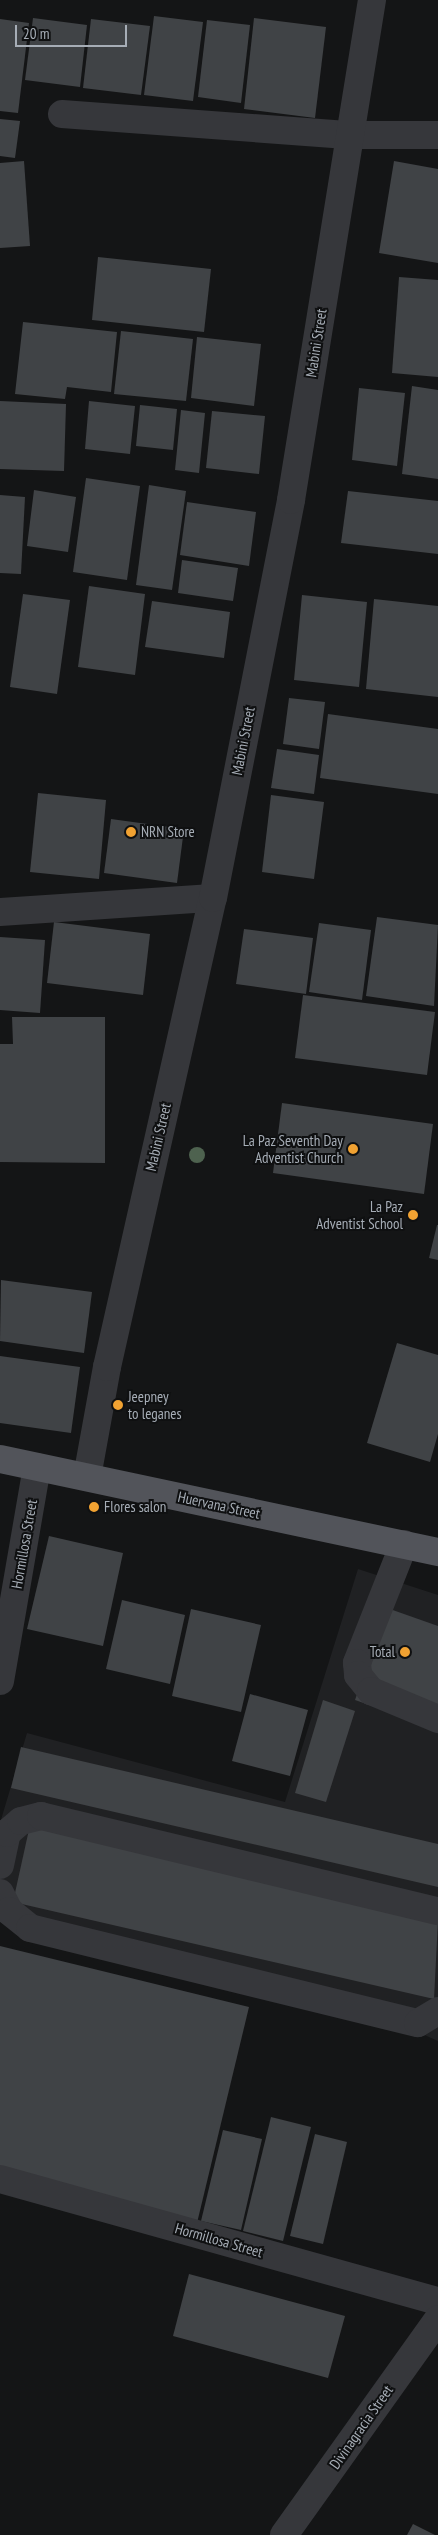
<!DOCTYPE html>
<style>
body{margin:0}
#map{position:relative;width:438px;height:2535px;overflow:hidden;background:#141516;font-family:"PT Sans Narrow",sans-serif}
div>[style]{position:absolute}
.built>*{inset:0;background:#202123}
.building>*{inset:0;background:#404346}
.minor>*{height:28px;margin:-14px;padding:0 14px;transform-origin:14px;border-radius:14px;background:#36373b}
.major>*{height:28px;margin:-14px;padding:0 14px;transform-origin:14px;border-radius:14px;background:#52545a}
.trees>*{width:16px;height:16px;margin:-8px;border-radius:50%;background:#4e624f}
.dots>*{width:14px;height:14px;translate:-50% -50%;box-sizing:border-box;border:2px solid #0f1011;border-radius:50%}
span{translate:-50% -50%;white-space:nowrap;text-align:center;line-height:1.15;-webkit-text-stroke:4px #0f1011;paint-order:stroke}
.street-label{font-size:15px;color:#a6adb6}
.poi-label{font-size:15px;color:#a6adb6}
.left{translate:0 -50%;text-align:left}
.right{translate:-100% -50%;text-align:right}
.scale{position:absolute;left:15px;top:25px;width:112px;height:22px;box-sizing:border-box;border:2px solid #a6adb6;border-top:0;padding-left:6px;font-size:15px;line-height:18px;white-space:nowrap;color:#a6adb6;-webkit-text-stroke:4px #0f1011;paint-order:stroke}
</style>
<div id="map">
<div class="built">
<div style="clip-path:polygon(358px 1569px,438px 1595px,438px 2041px,411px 2029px,0 1922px,0 1823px,27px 1733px,285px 1802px)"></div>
</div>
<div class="building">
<div style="clip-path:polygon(154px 16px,203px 22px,193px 101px,144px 95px)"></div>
<div style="clip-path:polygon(33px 18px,87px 25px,80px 87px,25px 80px)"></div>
<div style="clip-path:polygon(254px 18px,326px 27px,315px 118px,244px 109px)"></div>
<div style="clip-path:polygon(0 19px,29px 23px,18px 113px,0 111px)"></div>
<div style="clip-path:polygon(91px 19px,150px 26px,141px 95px,83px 88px)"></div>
<div style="clip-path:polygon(207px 20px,250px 25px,241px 103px,198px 97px)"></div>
<div style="clip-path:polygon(0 119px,20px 121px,15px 158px,0 156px)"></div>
<div style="clip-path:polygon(24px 161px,30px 246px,0 248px,0 163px)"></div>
<div style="clip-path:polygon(394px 161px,438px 169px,438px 263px,379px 253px)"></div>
<div style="clip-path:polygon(98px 257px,211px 269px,204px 332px,92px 320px)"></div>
<div style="clip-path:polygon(399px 277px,438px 280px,438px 377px,392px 373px)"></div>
<div style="clip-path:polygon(23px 322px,117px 332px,111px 392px,67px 387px,65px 399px,15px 394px)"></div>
<div style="clip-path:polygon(121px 331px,193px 339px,186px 401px,114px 394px)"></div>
<div style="clip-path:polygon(197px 337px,261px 344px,254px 406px,191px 398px)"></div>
<div style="clip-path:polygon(412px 386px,438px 390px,438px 479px,402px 474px)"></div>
<div style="clip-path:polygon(359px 388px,405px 393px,397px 466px,352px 460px)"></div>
<div style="clip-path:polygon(0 401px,66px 404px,64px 471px,0 469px)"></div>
<div style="clip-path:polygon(89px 401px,135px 406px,130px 454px,85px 449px)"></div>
<div style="clip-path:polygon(140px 405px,177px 409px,173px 450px,136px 446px)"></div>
<div style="clip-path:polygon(181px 410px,205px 413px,199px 473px,175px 470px)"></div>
<div style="clip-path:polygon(212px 411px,265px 416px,259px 474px,206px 468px)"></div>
<div style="clip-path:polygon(86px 478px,140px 486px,127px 580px,73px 572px)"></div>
<div style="clip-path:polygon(149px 485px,186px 491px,172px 590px,136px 585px)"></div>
<div style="clip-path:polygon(34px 490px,76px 497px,68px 552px,27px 546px)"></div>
<div style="clip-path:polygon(348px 491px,438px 501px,438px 554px,341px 543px)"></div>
<div style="clip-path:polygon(0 495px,25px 497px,21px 574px,0 573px)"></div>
<div style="clip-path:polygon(187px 502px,256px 512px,249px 566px,180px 555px)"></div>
<div style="clip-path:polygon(182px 560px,238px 568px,233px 601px,178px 593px)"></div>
<div style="clip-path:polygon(89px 586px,145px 594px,135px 675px,78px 667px)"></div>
<div style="clip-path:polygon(23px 594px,70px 600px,57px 694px,10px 687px)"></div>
<div style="clip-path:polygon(302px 595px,367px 602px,359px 687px,294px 680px)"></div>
<div style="clip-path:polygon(374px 599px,438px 606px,438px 697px,366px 689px)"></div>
<div style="clip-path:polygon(152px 601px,230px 612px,224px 658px,145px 647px)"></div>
<div style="clip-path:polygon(289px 698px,325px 702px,319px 749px,283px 744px)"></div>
<div style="clip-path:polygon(328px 714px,438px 729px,438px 794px,320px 778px)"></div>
<div style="clip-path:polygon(277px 749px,319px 755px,314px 794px,271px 788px)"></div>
<div style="clip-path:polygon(38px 793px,106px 800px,99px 879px,30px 872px)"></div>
<div style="clip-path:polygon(271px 795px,324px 802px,314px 879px,262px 872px)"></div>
<div style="clip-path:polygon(111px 819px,184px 829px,177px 883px,104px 873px)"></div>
<div style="clip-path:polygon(377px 917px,438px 925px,434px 1006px,366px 996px)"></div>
<div style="clip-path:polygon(54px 922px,150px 934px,143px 995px,47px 983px)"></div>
<div style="clip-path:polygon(319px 923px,371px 930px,362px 1000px,309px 992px)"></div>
<div style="clip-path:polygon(244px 929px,313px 938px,306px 994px,236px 984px)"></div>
<div style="clip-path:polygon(0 937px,45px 940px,40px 1013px,0 1010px)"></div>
<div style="clip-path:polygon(303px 995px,435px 1012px,427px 1075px,295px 1058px)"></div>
<div style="clip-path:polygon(12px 1017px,105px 1017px,105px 1163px,0 1162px,0 1044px,13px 1044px)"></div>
<div style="clip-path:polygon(282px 1103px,433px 1124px,424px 1194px,273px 1173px)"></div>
<div style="clip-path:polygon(437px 1225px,438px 1225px,438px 1260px,429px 1258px)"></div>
<div style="clip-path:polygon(1px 1280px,92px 1292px,84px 1353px,0 1341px)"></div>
<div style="clip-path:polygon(397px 1343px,438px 1355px,438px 1434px,430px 1462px,367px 1443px)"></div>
<div style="clip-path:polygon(0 1356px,80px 1367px,71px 1433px,0 1423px)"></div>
<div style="clip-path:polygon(49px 1536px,123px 1553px,103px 1646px,27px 1629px)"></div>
<div style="clip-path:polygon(122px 1600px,185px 1615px,170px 1684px,106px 1669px)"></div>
<div style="clip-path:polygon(387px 1608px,438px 1626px,438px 1729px,355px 1700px)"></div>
<div style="clip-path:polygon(191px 1609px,261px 1625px,241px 1712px,172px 1696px)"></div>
<div style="clip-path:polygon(250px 1694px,308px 1710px,290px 1776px,232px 1761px)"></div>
<div style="clip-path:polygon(323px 1700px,355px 1711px,326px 1802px,295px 1793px)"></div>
<div style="clip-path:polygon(21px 1747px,438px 1844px,438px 1887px,11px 1788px)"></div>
<div style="clip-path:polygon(30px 1825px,438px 1920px,434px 1999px,13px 1902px)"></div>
<div style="clip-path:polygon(0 1946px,249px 2007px,197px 2223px,0 2174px)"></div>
<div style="clip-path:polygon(271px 2117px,311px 2127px,283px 2241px,243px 2231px)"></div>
<div style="clip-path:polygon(223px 2130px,262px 2139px,241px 2230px,201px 2221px)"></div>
<div style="clip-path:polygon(315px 2134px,347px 2142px,323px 2244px,290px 2236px)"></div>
<div style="clip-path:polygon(189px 2274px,345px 2316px,328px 2378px,173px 2336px)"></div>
<div style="clip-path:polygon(413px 2524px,435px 2535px,407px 2535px)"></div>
</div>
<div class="minor">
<div style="left:62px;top:114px;width:289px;rotate:4.2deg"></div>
<div style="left:350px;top:135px;width:88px"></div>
<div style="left:0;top:912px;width:213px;rotate:-3.8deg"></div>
<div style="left:87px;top:1477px;width:112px;rotate:-79.7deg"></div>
<div style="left:107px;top:1367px;width:481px;rotate:-77.3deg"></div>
<div style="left:213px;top:898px;width:406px;rotate:-78.9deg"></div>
<div style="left:291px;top:500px;width:507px;rotate:-80.8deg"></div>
<div style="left:404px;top:1544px;width:128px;rotate:111.6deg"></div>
<div style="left:357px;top:1663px;width:12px;rotate:85deg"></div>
<div style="left:358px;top:1675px;width:21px;rotate:51deg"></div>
<div style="left:371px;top:1691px;width:73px;rotate:22.7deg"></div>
<div style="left:0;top:1681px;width:217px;rotate:-80.2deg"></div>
<div style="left:0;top:1865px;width:33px;rotate:-78deg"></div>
<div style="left:7px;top:1833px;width:18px;rotate:-41deg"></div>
<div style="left:21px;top:1821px;width:21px;rotate:-14deg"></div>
<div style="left:41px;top:1816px;width:408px;rotate:13.5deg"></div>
<div style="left:0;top:1893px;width:20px;rotate:63deg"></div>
<div style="left:9px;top:1911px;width:27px;rotate:39deg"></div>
<div style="left:30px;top:1928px;width:399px;rotate:13.8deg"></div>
<div style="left:418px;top:2023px;width:23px;rotate:-31deg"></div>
<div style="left:0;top:2179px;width:455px;rotate:15.6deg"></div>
<div style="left:284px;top:2535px;width:265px;rotate:-54.5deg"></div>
</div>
<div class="major">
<div style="left:0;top:1459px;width:448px;rotate:12deg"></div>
</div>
<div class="trees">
<div style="left:197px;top:1155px"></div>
</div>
<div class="dots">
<div style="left:131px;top:832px;background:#f1a232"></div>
<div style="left:353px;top:1149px;background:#f1a232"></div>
<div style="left:413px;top:1215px;background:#f1a232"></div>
<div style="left:118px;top:1405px;background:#f1a232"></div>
<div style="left:94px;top:1507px;background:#f1a232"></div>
<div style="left:405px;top:1652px;background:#f1a232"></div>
</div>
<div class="street-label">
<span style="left:316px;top:343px;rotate:-81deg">Mabini Street</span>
<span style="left:243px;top:741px;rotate:-79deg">Mabini Street</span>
<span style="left:158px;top:1137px;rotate:-77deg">Mabini Street</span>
<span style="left:219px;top:1505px;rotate:12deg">Huervana Street</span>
<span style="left:24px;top:1544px;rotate:-80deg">Hormillosa Street</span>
<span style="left:219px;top:2240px;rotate:16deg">Hormillosa Street</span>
<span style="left:361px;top:2427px;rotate:-55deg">Divinagracia Street</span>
</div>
<div class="poi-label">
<span class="left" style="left:141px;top:832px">NRN Store</span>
<span class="right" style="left:343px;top:1149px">La Paz Seventh Day<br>Adventist Church</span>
<span class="right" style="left:403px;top:1215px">La Paz<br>Adventist School</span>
<span class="left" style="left:128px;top:1405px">Jeepney<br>to leganes</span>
<span class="left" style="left:104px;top:1507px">Flores salon</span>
<span class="right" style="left:395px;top:1652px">Total</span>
</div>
<div class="scale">20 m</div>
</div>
